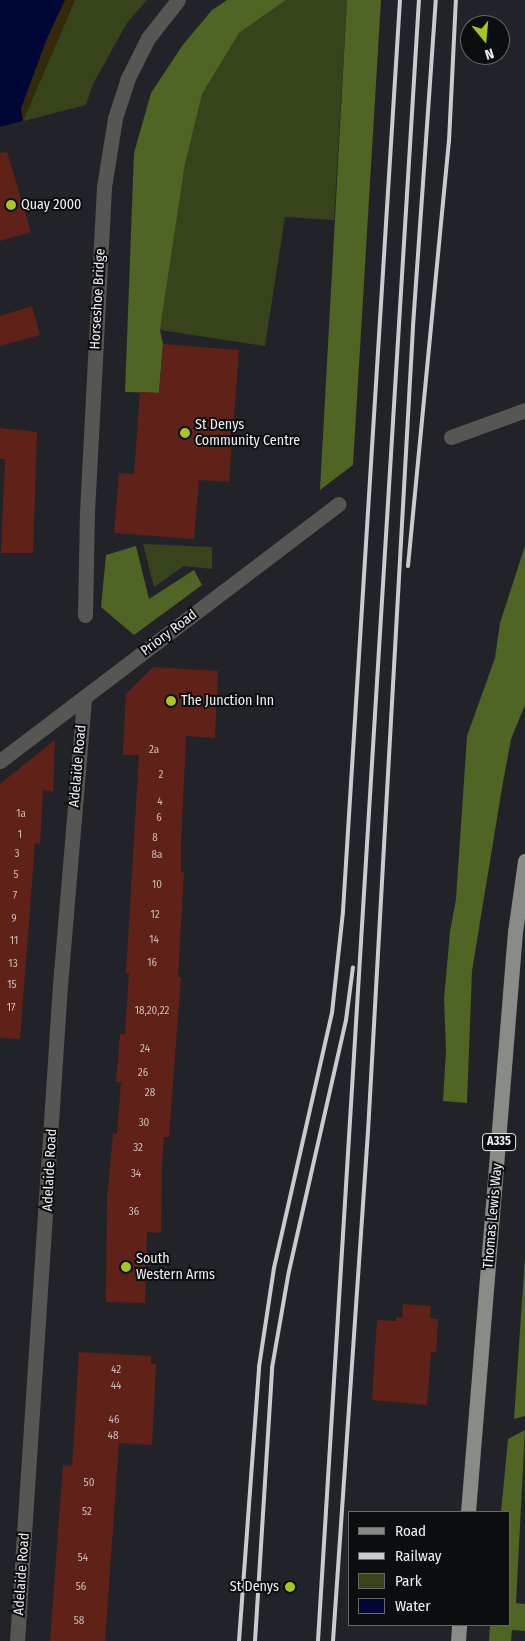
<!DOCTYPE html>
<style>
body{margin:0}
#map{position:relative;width:525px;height:1641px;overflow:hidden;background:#212328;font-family:"Fira Sans Condensed",sans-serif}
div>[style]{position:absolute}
.green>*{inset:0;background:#37431b}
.forest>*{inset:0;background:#506423}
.sand>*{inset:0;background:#322a09}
.water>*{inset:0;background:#000736}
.building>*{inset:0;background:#602218}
.minor>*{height:15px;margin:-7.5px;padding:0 7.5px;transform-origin:7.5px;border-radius:7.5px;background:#565755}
.primary>*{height:15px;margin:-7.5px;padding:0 7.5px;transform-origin:7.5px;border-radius:7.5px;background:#898b86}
.rail>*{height:4px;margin:-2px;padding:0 2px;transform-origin:2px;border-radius:2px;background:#c9cbce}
.dots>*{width:14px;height:14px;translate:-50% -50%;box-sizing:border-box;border:2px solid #0c0d0f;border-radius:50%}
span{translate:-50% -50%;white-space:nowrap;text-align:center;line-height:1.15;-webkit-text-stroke:4px #0c0d0f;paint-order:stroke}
.number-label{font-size:11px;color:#cabcbc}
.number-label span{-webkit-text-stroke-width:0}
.shield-label span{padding:1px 4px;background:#0c0d0f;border:1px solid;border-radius:4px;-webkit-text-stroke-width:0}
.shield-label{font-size:12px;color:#eef0f3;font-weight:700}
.poi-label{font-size:14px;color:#eef0f3}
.left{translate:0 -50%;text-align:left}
.right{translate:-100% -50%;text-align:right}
.street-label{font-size:14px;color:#eef0f3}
.legend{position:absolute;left:348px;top:1511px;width:162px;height:115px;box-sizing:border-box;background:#0c0d0f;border:1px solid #66686a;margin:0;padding:6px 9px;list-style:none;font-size:15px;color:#eef0f3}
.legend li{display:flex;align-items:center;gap:10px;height:25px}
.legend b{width:25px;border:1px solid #66686a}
.north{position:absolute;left:460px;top:15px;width:50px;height:50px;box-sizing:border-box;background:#0c0d0f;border:1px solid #66686a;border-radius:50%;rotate:163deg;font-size:14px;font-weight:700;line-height:20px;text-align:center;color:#eef0f3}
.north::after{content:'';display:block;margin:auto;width:18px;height:22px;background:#a9c71a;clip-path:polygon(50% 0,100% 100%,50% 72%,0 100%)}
</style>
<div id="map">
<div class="green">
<div style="clip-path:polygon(0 0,65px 0,48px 36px,23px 120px,75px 0,147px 0,127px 23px,93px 84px,86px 105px,0 127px)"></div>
<div style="clip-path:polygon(286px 0,347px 0,334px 220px,285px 217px,265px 346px,160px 330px,185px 164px,202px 93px,239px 33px)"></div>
<div style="clip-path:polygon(143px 544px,212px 547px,212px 569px,184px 566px,154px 587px)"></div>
</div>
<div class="forest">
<div style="clip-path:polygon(227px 0,286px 0,239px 33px,202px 94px,185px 164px,160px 330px,163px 344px,159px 393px,125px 392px,134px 153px,151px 93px,182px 46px,212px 10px)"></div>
<div style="clip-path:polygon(347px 0,381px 0,353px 465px,320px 490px)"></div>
<div style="clip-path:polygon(136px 546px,149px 599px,194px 570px,202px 585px,134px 635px,101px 607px,106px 555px)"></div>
<div style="clip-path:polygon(525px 546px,525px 705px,511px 739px,503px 782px,472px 971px,467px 1103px,443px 1101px,446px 1050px,444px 999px,450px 932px,456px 899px,467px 736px,495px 658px,500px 623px)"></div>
<div style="clip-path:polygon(525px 1257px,525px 1416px,514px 1419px)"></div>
<div style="clip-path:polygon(525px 1430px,516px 1603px,525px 1604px,525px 1631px,512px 1630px,511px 1641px,489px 1641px,490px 1625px,509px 1625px,509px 1512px,501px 1512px,508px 1439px)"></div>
</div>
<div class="sand">
<div style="clip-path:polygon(65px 0,75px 0,23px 121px,21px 109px,48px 36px)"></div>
</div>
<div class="water">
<div style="clip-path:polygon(0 0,65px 0,48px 36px,21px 109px,23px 121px,0 127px)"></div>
</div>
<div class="building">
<div style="clip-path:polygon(7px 152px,31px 232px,0 241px,0 153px)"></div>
<div style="clip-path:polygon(32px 306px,40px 335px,0 346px,0 316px)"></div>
<div style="clip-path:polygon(163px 344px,239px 350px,229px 482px,199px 480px,194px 539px,114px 533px,119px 473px,134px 474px,140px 392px,159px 393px)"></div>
<div style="clip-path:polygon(0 428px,37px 432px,33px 553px,1px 553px,5px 459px,0 459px)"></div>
<div style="clip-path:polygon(153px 667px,218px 671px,215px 738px,186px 736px,181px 844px,181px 872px,184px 872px,178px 977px,181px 977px,169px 1137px,164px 1137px,162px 1163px,161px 1233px,147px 1232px,145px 1303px,106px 1302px,107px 1199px,113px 1133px,117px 1134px,121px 1082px,116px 1082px,118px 1060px,120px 1034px,125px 1034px,129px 973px,126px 973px,139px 755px,123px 755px,125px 709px,126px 694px)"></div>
<div style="clip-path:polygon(55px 740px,53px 792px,43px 790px,40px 844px,35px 843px,20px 1039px,0 1038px,0 784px)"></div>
<div style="clip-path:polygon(403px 1304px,431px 1306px,430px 1318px,438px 1319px,436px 1352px,431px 1352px,427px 1405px,372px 1400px,377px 1320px,396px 1321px,396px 1317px,402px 1318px)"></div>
<div style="clip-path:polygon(79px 1352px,151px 1356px,151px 1364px,156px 1364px,152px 1445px,119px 1443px,105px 1641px,50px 1641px,63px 1465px,72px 1466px)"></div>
</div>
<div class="minor">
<div style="left:451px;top:437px;width:79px;rotate:-20deg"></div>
<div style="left:85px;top:615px;width:103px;rotate:-88.9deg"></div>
<div style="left:87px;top:512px;width:325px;rotate:-87deg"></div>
<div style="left:104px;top:187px;width:70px;rotate:-80.9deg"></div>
<div style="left:115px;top:118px;width:40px;rotate:-72deg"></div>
<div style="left:127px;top:80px;width:47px;rotate:-63.4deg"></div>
<div style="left:148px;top:38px;width:48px;rotate:-51.7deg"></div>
<div style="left:0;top:761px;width:425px;rotate:-37.2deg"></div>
<div style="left:17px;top:1641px;width:657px;rotate:-86.25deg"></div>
<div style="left:60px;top:985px;width:287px;rotate:-85.2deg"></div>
</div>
<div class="primary">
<div style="left:468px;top:1512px;width:582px;rotate:-85.37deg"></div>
<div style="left:515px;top:932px;width:72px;rotate:-82deg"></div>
<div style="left:458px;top:1641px;width:16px;rotate:-86deg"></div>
</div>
<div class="rail">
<div style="left:408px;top:566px;width:427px;rotate:-84.5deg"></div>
<div style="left:449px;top:141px;width:141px;rotate:-87.2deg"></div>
<div style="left:239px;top:1641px;width:275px;rotate:-85.8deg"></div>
<div style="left:259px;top:1367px;width:100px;rotate:-81.4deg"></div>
<div style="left:274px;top:1268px;width:262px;rotate:-77.2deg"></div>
<div style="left:332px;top:1013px;width:103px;rotate:-83.8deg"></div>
<div style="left:343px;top:911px;width:913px;rotate:-86.42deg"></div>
<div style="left:255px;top:1641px;width:274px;rotate:-86.4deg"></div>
<div style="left:272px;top:1368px;width:98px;rotate:-80.1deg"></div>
<div style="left:289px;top:1271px;width:257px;rotate:-77.2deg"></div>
<div style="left:346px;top:1020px;width:53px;rotate:-82.5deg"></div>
<div style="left:318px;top:1641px;width:1644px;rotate:-86.48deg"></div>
<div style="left:333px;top:1641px;width:510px;rotate:-86.07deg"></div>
<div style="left:368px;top:1132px;width:807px;rotate:-86.8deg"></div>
<div style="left:413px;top:326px;width:327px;rotate:-86deg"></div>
</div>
<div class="dots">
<div style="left:11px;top:205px;background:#a9c71a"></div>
<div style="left:185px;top:433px;background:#a9c71a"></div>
<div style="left:171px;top:701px;background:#a9c71a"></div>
<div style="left:126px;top:1267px;background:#a9c71a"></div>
<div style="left:290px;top:1587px;background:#a9c71a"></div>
</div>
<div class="number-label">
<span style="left:154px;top:750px">2a</span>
<span style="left:161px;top:775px">2</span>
<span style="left:160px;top:802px">4</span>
<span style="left:21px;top:814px">1a</span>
<span style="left:159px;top:818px">6</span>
<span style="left:20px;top:835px">1</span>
<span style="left:155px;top:838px">8</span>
<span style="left:17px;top:854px">3</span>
<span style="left:157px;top:855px">8a</span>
<span style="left:16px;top:875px">5</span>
<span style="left:157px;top:885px">10</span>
<span style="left:15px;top:896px">7</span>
<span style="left:155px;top:915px">12</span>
<span style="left:14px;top:919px">9</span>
<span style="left:154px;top:940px">14</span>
<span style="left:14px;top:941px">11</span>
<span style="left:152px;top:963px">16</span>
<span style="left:13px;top:964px">13</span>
<span style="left:12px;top:985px">15</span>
<span style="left:11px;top:1008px">17</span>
<span style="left:152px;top:1011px">18,20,22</span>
<span style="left:145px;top:1049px">24</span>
<span style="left:143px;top:1073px">26</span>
<span style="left:150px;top:1093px">28</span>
<span style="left:144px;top:1123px">30</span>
<span style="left:138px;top:1148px">32</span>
<span style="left:136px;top:1174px">34</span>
<span style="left:134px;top:1212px">36</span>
<span style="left:116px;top:1370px">42</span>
<span style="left:116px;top:1386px">44</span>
<span style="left:114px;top:1420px">46</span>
<span style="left:113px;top:1436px">48</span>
<span style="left:89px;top:1483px">50</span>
<span style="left:87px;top:1512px">52</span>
<span style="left:83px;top:1558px">54</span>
<span style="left:81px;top:1587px">56</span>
<span style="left:79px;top:1621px">58</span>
</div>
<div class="shield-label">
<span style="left:499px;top:1142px">A335</span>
</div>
<div class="poi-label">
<span class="left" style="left:21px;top:205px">Quay 2000</span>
<span class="left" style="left:195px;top:433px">St Denys<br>Community Centre</span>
<span class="left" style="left:181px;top:701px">The Junction Inn</span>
<span class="left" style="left:136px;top:1267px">South<br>Western Arms</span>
<span class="right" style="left:279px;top:1587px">St Denys</span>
</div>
<div class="street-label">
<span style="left:98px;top:299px;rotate:-87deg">Horseshoe Bridge</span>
<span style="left:169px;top:633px;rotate:-37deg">Priory Road</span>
<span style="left:78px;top:766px;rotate:-85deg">Adelaide Road</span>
<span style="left:50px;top:1170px;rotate:-87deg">Adelaide Road</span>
<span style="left:493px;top:1216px;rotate:-85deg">Thomas Lewis Way</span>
<span style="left:22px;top:1574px;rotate:-86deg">Adelaide Road</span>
</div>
<ul class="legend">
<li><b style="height:6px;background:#898b86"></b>Road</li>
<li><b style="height:6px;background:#c9cbce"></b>Railway</li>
<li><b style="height:14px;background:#37431b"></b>Park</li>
<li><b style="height:14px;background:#000736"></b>Water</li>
</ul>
<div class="north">N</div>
</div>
